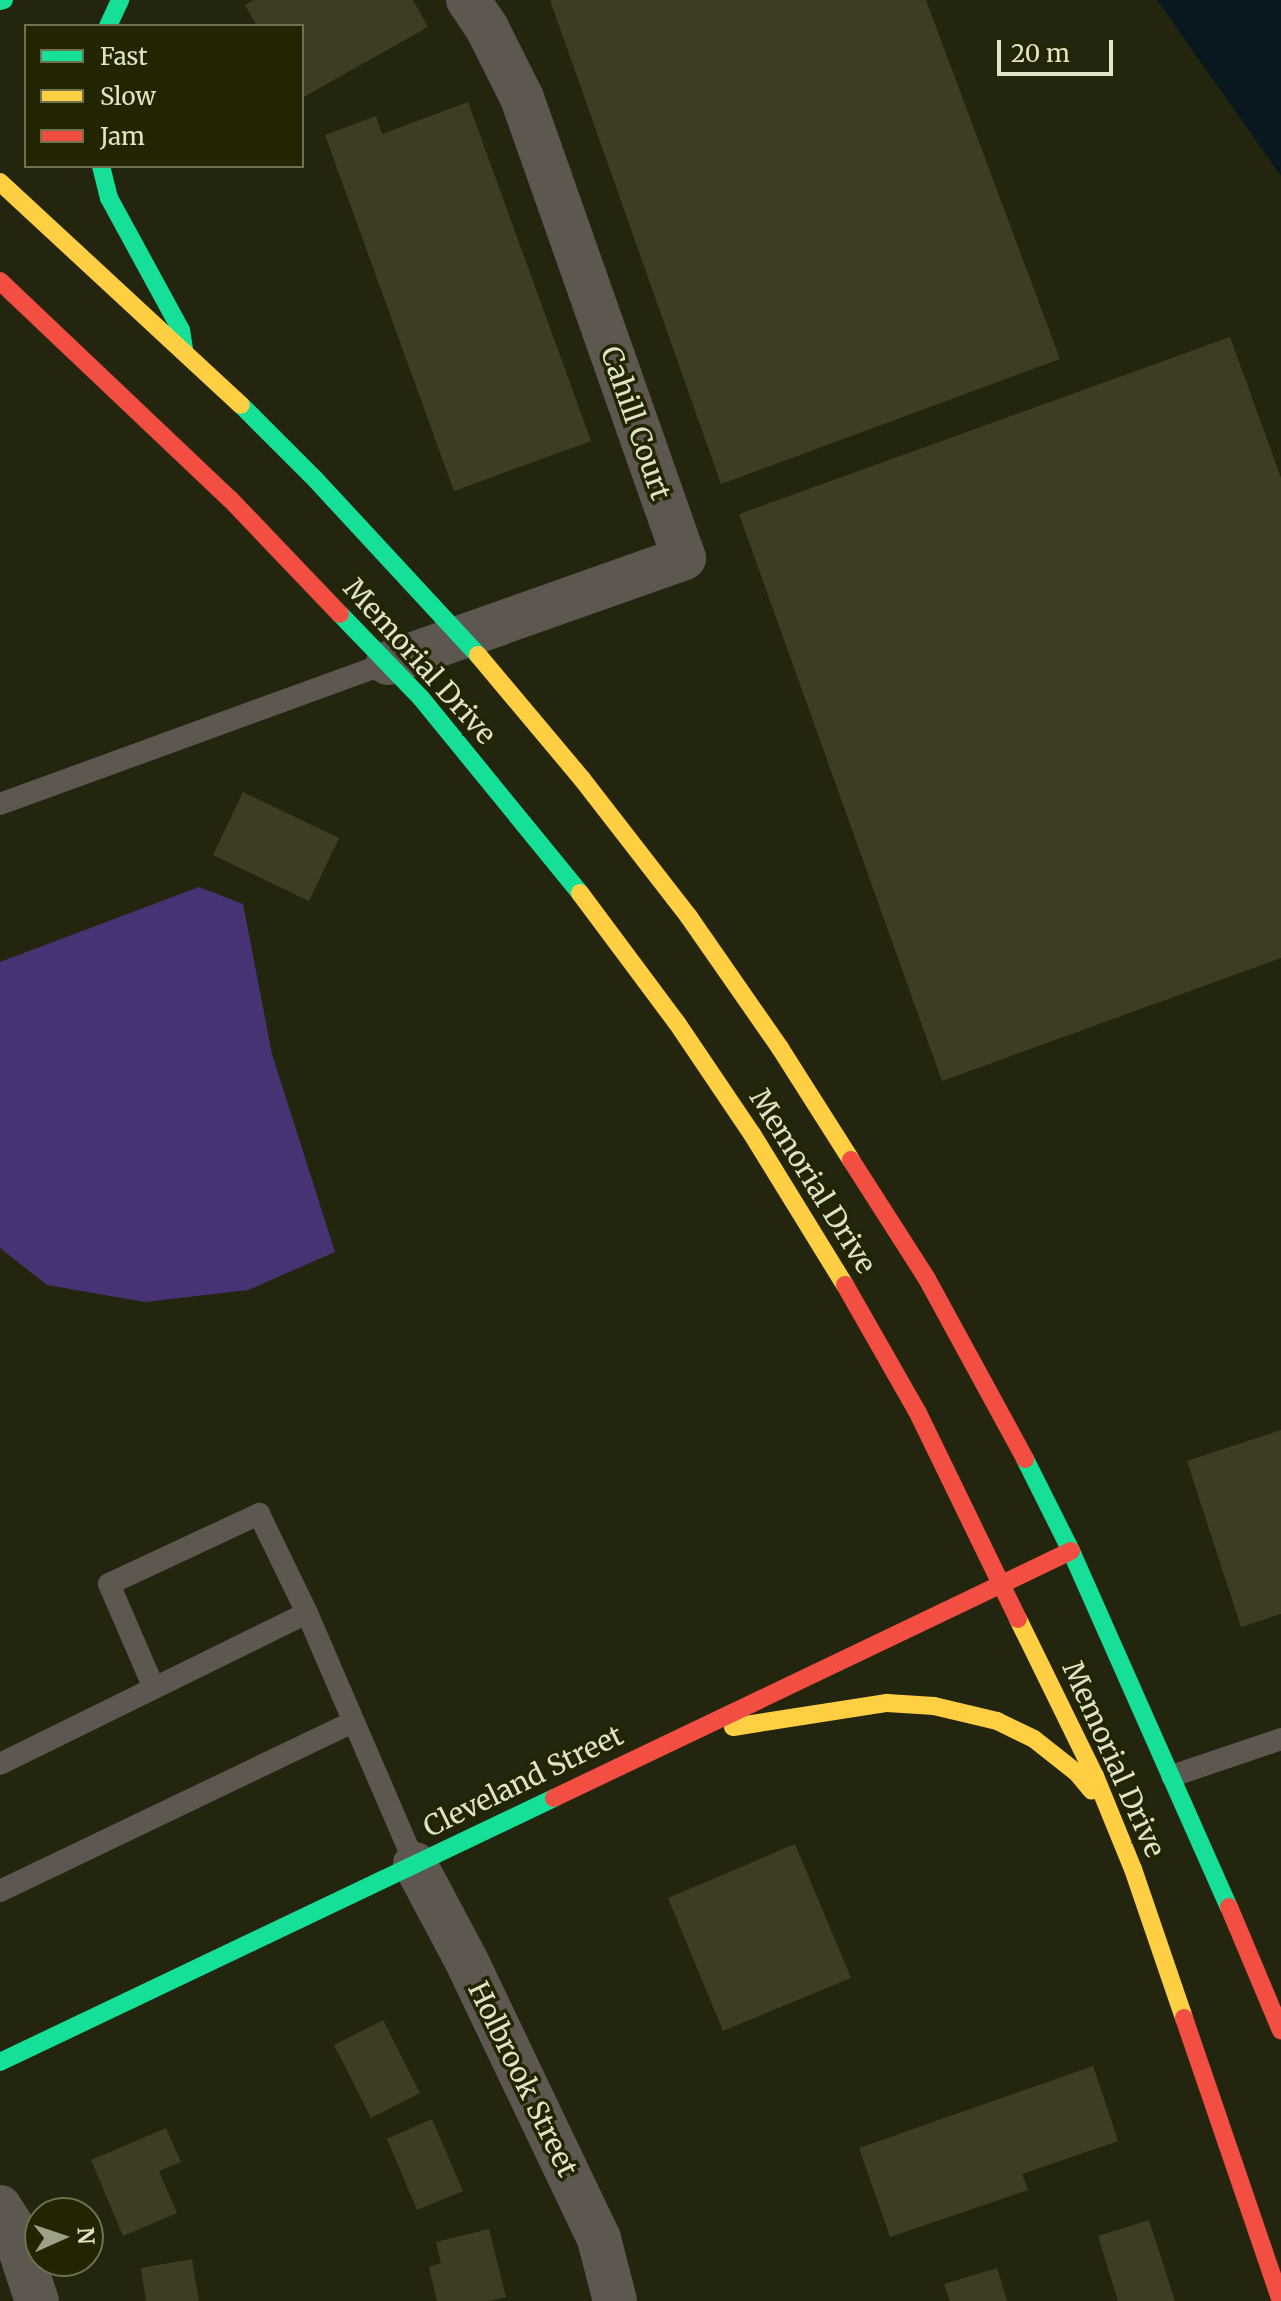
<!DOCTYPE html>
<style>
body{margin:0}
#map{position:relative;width:1281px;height:2301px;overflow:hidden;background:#24250f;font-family:Merriweather,serif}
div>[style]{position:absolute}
.green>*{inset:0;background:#473373}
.water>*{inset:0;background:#09181e}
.building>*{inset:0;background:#3f3c24}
.lane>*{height:22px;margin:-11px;padding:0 11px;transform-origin:11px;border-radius:11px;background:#5d5750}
.street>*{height:44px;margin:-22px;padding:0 22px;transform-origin:22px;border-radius:22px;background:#5d5750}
.fast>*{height:18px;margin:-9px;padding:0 9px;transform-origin:9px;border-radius:9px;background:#16e098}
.slow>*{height:18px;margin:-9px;padding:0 9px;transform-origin:9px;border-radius:9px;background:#ffcf43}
.jam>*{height:18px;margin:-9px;padding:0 9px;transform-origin:9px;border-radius:9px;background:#f24e42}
span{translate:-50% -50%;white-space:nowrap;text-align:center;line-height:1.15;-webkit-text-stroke:7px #232500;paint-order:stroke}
.street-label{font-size:28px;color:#e0e3c7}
.legend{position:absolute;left:24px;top:24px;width:280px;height:144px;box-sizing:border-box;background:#232500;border:2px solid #6f7150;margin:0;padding:10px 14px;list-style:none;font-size:24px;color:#e0e3c7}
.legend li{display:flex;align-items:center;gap:16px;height:40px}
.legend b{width:40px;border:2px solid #6f7150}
.north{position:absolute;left:24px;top:2197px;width:80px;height:80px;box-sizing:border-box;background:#232500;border:2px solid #6f7150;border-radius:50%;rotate:87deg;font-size:22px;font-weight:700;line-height:32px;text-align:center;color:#e0e3c7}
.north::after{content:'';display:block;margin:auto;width:28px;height:36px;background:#9ea087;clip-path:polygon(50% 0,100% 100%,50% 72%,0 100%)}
.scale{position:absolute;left:997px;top:40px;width:116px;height:36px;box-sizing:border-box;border:4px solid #e0e3c7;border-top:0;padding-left:10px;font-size:24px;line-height:28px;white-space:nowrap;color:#e0e3c7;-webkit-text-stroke:6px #232500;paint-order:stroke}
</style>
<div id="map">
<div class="green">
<div style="clip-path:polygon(199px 887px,243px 904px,272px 1054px,335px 1252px,248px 1290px,145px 1302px,47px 1285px,0 1248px,0 962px)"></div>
</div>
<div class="water">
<div style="clip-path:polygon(1157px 0,1281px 0,1281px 176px)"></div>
</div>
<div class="building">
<div style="clip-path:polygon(254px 0,413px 0,428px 27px,302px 98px,302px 26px,257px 26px,245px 5px)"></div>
<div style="clip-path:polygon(550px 0,926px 0,1060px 359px,721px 484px)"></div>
<div style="clip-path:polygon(468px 102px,591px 441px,454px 491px,325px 135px,376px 116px,382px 134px)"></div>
<div style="clip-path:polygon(1230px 337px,1281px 478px,1281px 958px,942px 1081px,739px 514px)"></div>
<div style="clip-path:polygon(243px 792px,339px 838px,309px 901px,213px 855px)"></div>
<div style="clip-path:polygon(1281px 1430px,1281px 1614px,1241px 1627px,1187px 1461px)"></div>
<div style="clip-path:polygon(795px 1844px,851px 1978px,723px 2031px,668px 1898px)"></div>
<div style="clip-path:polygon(383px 2020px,420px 2093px,371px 2118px,334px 2045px)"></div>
<div style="clip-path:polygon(1093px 2066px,1118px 2141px,1022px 2174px,1028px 2190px,890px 2237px,859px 2148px)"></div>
<div style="clip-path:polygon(432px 2119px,463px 2191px,417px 2210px,387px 2139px)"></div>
<div style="clip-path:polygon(166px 2128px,181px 2162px,159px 2171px,177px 2213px,123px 2236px,91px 2160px)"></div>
<div style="clip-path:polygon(1149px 2220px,1175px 2301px,1118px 2301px,1098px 2236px)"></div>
<div style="clip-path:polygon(489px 2229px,506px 2297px,489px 2301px,437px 2301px,429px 2267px,441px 2263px,436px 2242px)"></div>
<div style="clip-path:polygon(192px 2259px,199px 2301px,146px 2301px,141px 2268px)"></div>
<div style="clip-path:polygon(997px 2268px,1007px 2301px,950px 2301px,944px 2284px)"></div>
</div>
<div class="lane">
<div style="left:0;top:804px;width:413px;rotate:-20deg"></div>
<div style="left:154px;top:1688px;width:113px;rotate:-113.4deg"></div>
<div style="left:109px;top:1584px;width:166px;rotate:-25deg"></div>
<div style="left:259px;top:1514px;width:110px;rotate:64.1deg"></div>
<div style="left:0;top:1764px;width:342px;rotate:-26.2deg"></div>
<div style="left:307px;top:1613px;width:273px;rotate:66.7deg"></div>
<div style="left:1172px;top:1776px;width:115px;rotate:-18.7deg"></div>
<div style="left:0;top:1891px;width:391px;rotate:-25.6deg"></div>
</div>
<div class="street">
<div style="left:388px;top:663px;width:314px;rotate:-19.5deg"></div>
<div style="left:684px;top:558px;width:488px;rotate:-109.4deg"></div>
<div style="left:522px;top:98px;width:78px;rotate:-116.6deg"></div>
<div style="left:487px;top:28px;width:34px;rotate:-124deg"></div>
<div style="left:415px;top:1864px;width:111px;rotate:62deg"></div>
<div style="left:467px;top:1962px;width:307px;rotate:64.5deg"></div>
<div style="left:599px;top:2239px;width:64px;rotate:75.5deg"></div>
<div style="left:0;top:2207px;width:22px;rotate:58deg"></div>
<div style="left:12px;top:2226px;width:79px;rotate:71.6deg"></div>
</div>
<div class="fast">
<div style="left:0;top:1px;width:4px;rotate:-14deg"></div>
<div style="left:108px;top:26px;width:29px;rotate:-65deg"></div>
<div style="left:101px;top:166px;width:33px;rotate:76deg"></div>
<div style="left:109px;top:198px;width:150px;rotate:61.4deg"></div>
<div style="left:181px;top:330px;width:19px;rotate:81deg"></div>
<div style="left:241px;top:405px;width:105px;rotate:45deg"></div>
<div style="left:315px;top:479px;width:240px;rotate:47.2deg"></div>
<div style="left:340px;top:614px;width:117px;rotate:46deg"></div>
<div style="left:421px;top:698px;width:252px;rotate:50.8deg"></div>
<div style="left:1025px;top:1459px;width:103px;rotate:63.4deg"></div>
<div style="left:1071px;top:1551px;width:389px;rotate:66.1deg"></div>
<div style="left:0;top:2062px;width:614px;rotate:-25.48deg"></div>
</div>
<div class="slow">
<div style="left:0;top:182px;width:328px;rotate:42.8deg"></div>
<div style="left:478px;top:655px;width:162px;rotate:50deg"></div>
<div style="left:582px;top:779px;width:175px;rotate:52.2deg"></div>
<div style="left:689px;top:917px;width:160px;rotate:55.2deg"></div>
<div style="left:780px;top:1048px;width:133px;rotate:57.6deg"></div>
<div style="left:580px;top:893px;width:162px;rotate:53.3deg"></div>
<div style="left:677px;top:1023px;width:134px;rotate:56deg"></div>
<div style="left:752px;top:1134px;width:177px;rotate:58.4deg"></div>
<div style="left:1018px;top:1619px;width:175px;rotate:63.9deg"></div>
<div style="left:1095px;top:1776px;width:100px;rotate:67.8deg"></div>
<div style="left:1133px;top:1869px;width:157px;rotate:71.1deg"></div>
<div style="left:733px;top:1727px;width:156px;rotate:-8.9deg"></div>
<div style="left:887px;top:1703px;width:47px;rotate:3.7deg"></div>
<div style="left:934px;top:1706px;width:65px;rotate:13.4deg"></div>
<div style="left:997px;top:1721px;width:41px;rotate:25.9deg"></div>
<div style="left:1034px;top:1739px;width:55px;rotate:38.3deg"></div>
<div style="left:1077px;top:1773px;width:23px;rotate:50deg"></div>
</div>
<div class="jam">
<div style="left:0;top:281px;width:317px;rotate:43.5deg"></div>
<div style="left:230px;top:499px;width:159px;rotate:46.3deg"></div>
<div style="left:851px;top:1160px;width:141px;rotate:57.4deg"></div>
<div style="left:927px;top:1279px;width:205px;rotate:61.4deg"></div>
<div style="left:845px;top:1285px;width:145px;rotate:60.3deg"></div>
<div style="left:917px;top:1411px;width:231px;rotate:64.1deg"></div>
<div style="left:554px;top:1798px;width:573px;rotate:-25.54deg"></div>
<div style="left:1229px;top:1907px;width:134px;rotate:67.2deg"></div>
<div style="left:1184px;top:2018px;width:299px;rotate:71.1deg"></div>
</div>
<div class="street-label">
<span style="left:636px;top:423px;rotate:71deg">Cahill Court</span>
<span style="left:420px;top:661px;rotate:48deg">Memorial Drive</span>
<span style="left:813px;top:1181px;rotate:58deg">Memorial Drive</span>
<span style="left:1114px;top:1759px;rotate:66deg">Memorial Drive</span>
<span style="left:523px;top:1781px;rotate:-26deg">Cleveland Street</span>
<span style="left:523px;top:2079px;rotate:64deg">Holbrook Street</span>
</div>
<ul class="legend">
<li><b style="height:10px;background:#16e098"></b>Fast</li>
<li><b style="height:10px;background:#ffcf43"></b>Slow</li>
<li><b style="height:10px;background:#f24e42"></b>Jam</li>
</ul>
<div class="north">N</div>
<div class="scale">20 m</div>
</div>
